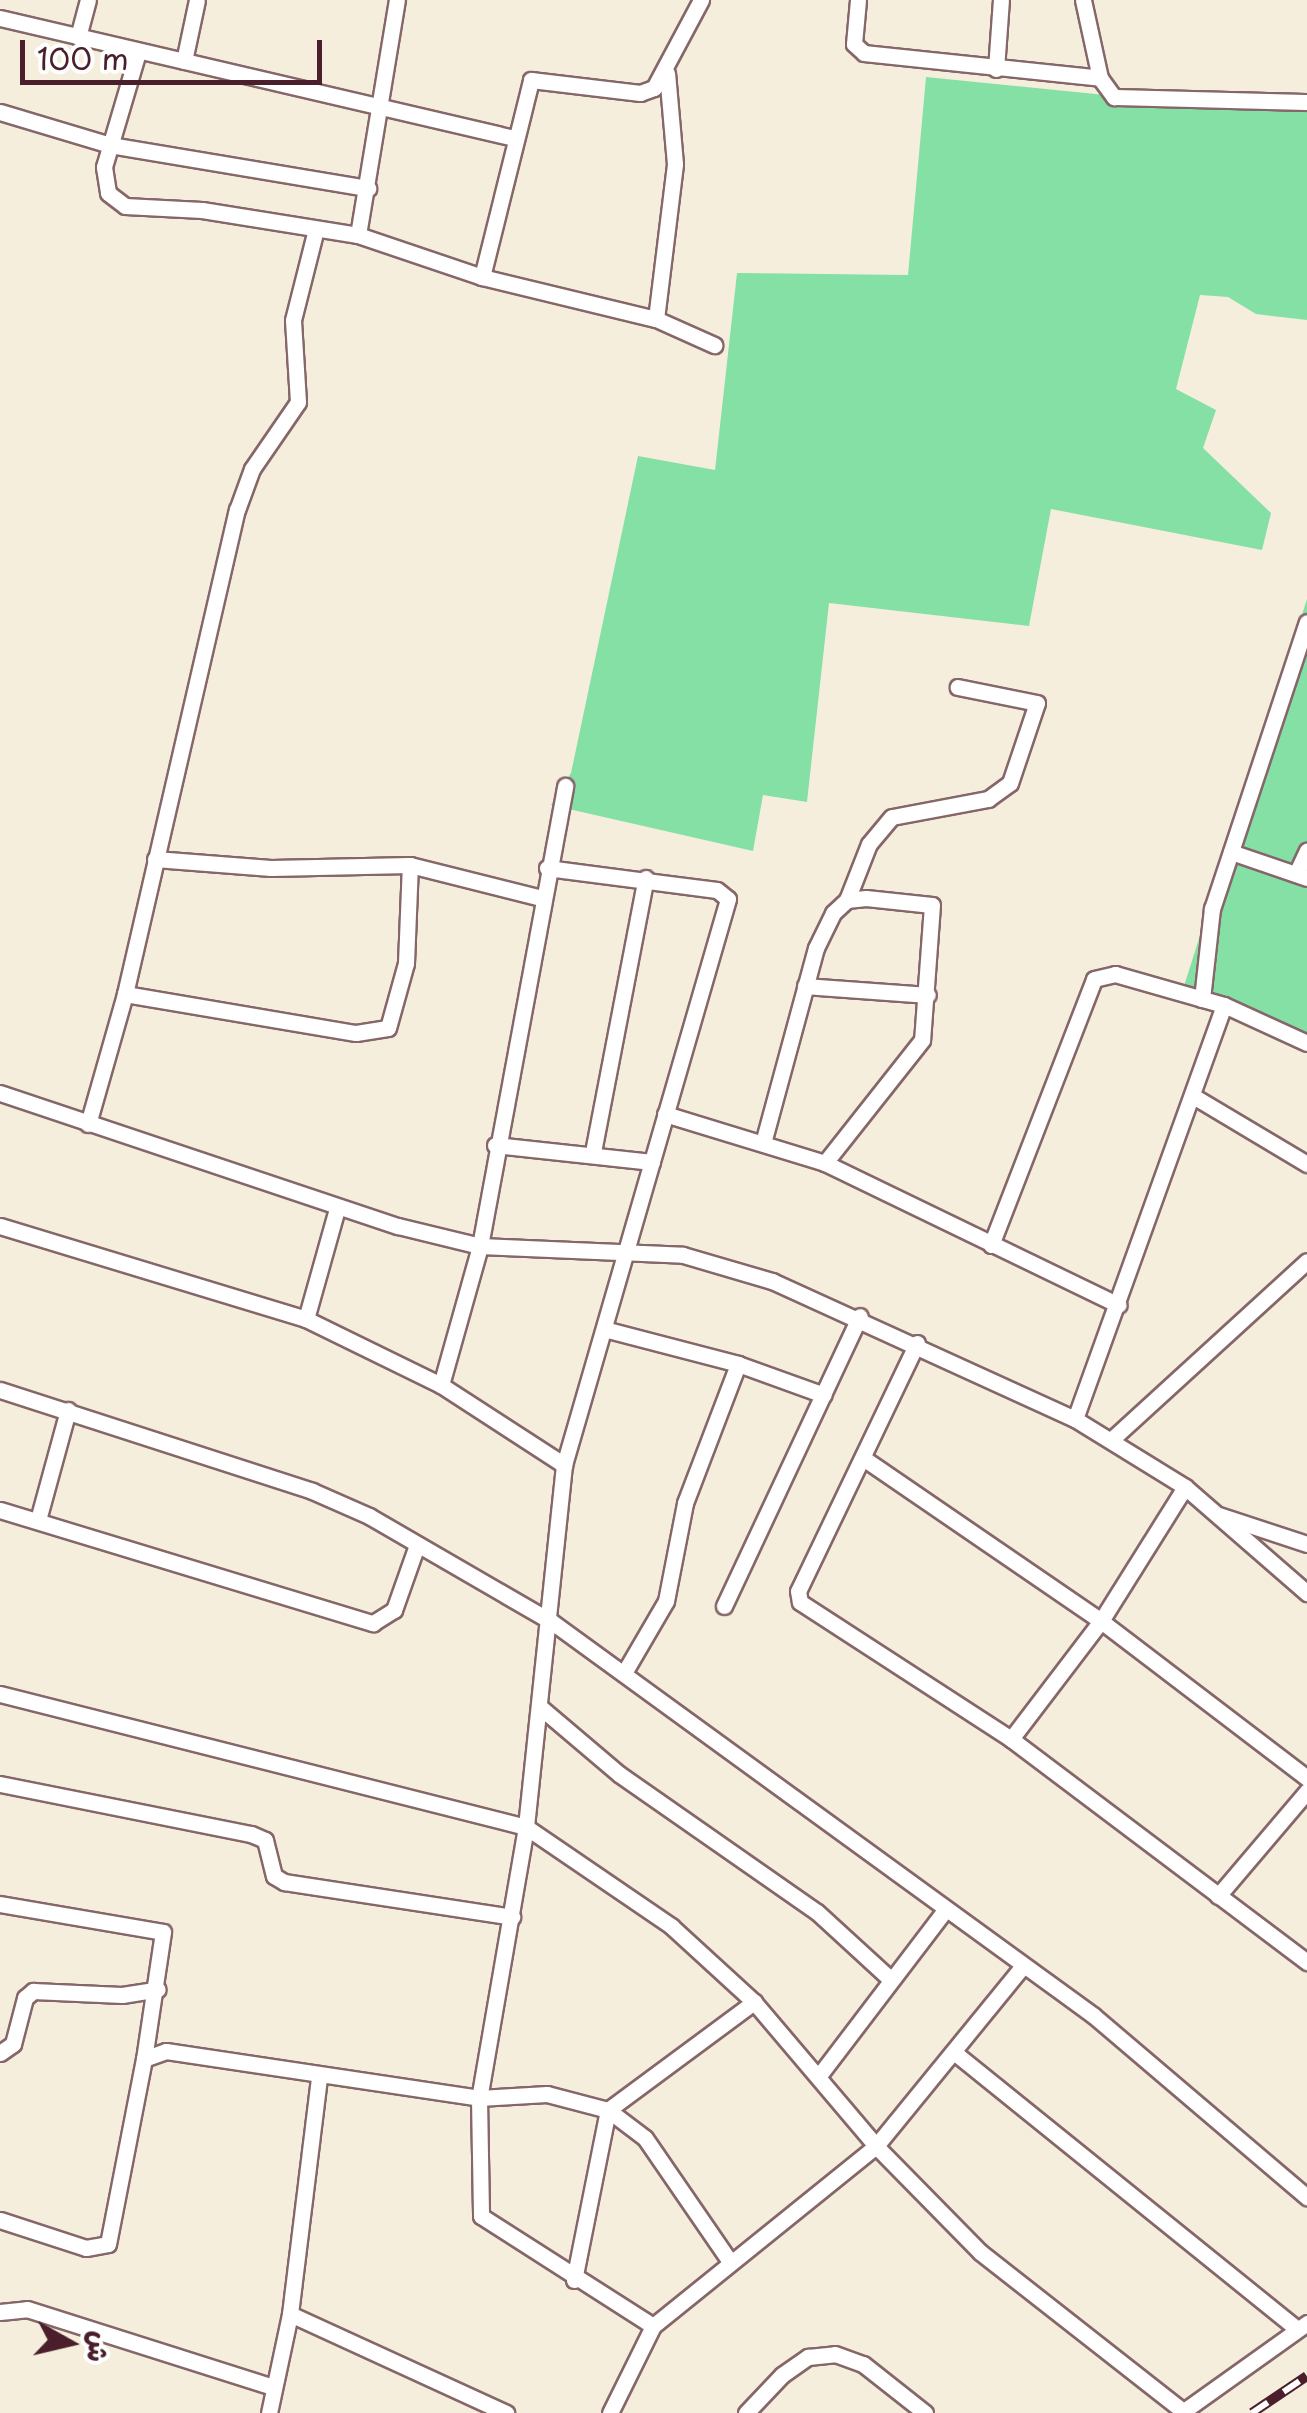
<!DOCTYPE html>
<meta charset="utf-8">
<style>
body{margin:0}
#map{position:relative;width:1307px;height:2413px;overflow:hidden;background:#f6eedc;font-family:"Playpen Sans","Playpen Sans Arabic",sans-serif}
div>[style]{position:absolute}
.green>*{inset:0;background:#85e0a6}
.roads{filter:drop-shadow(2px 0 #866769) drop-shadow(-2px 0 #866769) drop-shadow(0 2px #866769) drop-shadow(0 -2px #866769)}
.street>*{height:15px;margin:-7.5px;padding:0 7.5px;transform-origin:7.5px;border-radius:7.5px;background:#fff}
.rail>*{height:10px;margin-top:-5px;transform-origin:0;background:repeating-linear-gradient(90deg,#fff 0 19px,#4a1f2b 0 38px);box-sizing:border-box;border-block:2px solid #4a1f2b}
span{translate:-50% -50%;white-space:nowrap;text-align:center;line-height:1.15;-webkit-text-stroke:9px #fff;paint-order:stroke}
.north{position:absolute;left:20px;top:2293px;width:100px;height:100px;-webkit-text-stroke:8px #fff;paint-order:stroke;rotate:98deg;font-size:28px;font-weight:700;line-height:40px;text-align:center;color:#4a1f2b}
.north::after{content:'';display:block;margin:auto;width:35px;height:45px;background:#4a1f2b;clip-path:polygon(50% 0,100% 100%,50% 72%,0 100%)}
.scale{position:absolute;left:20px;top:40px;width:302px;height:45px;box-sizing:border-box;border:5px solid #4a1f2b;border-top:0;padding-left:12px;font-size:30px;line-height:35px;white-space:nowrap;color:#4a1f2b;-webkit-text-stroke:8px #fff;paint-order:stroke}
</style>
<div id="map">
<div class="green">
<div style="clip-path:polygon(926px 77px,1175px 102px,1307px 95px,1307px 320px,1256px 314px,1228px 297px,1200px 295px,1176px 389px,1216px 410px,1203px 448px,1271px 513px,1262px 550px,1051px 509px,1029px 626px,829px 603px,807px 802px,763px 795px,753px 851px,551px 805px,571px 773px,638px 456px,715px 470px,737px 273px,908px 275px)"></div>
<div style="clip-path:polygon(1307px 599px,1307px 1048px,1184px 986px)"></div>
</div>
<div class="roads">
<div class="street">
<div style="left:858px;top:0;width:44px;rotate:95.2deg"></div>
<div style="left:854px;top:44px;width:13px;rotate:42deg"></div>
<div style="left:864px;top:53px;width:237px;rotate:6deg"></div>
<div style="left:1083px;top:0;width:80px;rotate:77.7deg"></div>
<div style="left:1100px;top:78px;width:24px;rotate:54deg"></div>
<div style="left:1114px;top:97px;width:193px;rotate:1.5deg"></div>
<div style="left:0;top:18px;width:528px;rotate:13.14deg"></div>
<div style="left:78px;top:37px;width:38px;rotate:-75deg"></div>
<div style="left:138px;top:52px;width:120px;rotate:106.5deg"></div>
<div style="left:104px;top:167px;width:26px;rotate:81deg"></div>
<div style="left:108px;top:193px;width:21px;rotate:37deg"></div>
<div style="left:125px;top:206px;width:77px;rotate:3deg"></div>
<div style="left:202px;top:210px;width:158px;rotate:9.1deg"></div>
<div style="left:358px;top:235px;width:131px;rotate:18.7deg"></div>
<div style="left:482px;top:277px;width:179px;rotate:13.6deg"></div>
<div style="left:656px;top:319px;width:64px;rotate:24.1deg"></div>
<div style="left:184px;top:61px;width:62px;rotate:-78deg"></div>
<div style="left:996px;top:69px;width:69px;rotate:-85.9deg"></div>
<div style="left:0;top:112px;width:115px;rotate:16.7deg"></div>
<div style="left:110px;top:145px;width:262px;rotate:9.5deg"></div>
<div style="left:358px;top:235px;width:238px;rotate:-80.6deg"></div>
<div style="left:482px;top:277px;width:203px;rotate:-76deg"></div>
<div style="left:531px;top:80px;width:110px;rotate:6.8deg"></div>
<div style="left:640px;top:93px;width:15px;rotate:-20deg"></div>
<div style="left:654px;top:88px;width:100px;rotate:-61.9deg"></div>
<div style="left:656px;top:319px;width:156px;rotate:-83deg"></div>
<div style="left:675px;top:164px;width:91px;rotate:-95deg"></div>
<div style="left:1231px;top:852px;width:80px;rotate:18.9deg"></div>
<div style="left:155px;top:859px;width:116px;rotate:4.4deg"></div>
<div style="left:271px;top:868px;width:139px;rotate:-1.2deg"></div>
<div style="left:410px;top:865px;width:135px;rotate:14.1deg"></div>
<div style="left:547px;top:868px;width:171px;rotate:7.4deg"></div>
<div style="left:717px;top:890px;width:14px;rotate:39deg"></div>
<div style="left:728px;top:899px;width:589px;rotate:106.16deg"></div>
<div style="left:564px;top:1465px;width:364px;rotate:96deg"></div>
<div style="left:526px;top:1827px;width:275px;rotate:99.8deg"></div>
<div style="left:479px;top:2098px;width:118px;rotate:89deg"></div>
<div style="left:481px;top:2216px;width:204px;rotate:32.6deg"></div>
<div style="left:1296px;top:874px;width:26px;rotate:-65deg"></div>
<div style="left:847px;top:900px;width:60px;rotate:-68.6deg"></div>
<div style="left:869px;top:844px;width:35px;rotate:-50deg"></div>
<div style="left:892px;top:817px;width:98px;rotate:-10.6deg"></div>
<div style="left:988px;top:799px;width:27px;rotate:-36deg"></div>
<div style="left:1010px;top:783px;width:84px;rotate:-71.4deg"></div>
<div style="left:1037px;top:703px;width:81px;rotate:-168.6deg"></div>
<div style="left:805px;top:986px;width:123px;rotate:4.2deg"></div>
<div style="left:125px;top:994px;width:234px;rotate:9.6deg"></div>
<div style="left:356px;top:1033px;width:32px;rotate:-9deg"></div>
<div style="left:388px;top:1028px;width:67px;rotate:-74.5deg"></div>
<div style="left:406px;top:963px;width:98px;rotate:-87.7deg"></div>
<div style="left:1202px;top:999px;width:91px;rotate:-83.7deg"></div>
<div style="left:1212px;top:909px;width:302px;rotate:-71.7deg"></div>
<div style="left:0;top:1093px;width:420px;rotate:18.5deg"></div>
<div style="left:398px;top:1226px;width:84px;rotate:13.7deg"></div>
<div style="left:480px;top:1246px;width:203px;rotate:2.5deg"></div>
<div style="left:683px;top:1255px;width:93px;rotate:16.3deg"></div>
<div style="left:772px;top:1281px;width:333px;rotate:24.5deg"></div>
<div style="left:1075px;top:1419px;width:129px;rotate:31.7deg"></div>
<div style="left:1185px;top:1487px;width:162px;rotate:41deg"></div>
<div style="left:1193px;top:1096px;width:133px;rotate:30.8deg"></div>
<div style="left:665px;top:1114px;width:167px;rotate:17deg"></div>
<div style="left:825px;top:1163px;width:326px;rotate:25.8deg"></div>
<div style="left:88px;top:1124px;width:135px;rotate:-74.1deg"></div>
<div style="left:125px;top:994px;width:497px;rotate:-77deg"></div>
<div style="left:237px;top:510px;width:44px;rotate:-69.9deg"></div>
<div style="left:252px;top:469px;width:81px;rotate:-55.5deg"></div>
<div style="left:298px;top:402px;width:82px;rotate:-93.5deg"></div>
<div style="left:293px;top:320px;width:90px;rotate:-75.8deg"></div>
<div style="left:763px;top:1143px;width:202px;rotate:-74.8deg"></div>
<div style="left:816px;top:948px;width:39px;rotate:-64deg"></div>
<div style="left:833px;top:913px;width:19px;rotate:-43deg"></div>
<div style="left:847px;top:900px;width:19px;rotate:-6deg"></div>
<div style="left:866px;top:898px;width:66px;rotate:6.1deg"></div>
<div style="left:932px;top:905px;width:135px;rotate:94.2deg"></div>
<div style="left:922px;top:1040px;width:157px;rotate:128.3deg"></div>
<div style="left:495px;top:1145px;width:158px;rotate:6.2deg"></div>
<div style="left:593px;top:1152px;width:279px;rotate:-79.1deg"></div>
<div style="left:0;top:1226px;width:320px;rotate:16.9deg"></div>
<div style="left:306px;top:1319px;width:150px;rotate:26.1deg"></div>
<div style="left:441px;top:1385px;width:147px;rotate:33deg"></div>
<div style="left:991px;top:1245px;width:285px;rotate:-68.8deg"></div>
<div style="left:1094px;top:979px;width:22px;rotate:-13deg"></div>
<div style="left:1115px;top:974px;width:113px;rotate:15.9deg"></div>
<div style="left:1224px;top:1005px;width:91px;rotate:24.6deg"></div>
<div style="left:306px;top:1319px;width:114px;rotate:-74.3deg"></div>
<div style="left:604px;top:1329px;width:138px;rotate:14.6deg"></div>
<div style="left:738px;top:1364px;width:91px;rotate:19.8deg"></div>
<div style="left:917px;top:1343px;width:275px;rotate:115.6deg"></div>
<div style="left:798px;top:1591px;width:11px;rotate:80deg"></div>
<div style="left:800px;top:1602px;width:252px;rotate:33deg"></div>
<div style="left:1011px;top:1739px;width:371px;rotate:37deg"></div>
<div style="left:441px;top:1385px;width:144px;rotate:-74.3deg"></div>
<div style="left:480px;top:1246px;width:468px;rotate:-79.5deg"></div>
<div style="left:0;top:1390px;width:328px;rotate:17.9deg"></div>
<div style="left:312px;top:1491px;width:62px;rotate:23.7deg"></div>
<div style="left:369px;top:1516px;width:211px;rotate:30.1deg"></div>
<div style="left:552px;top:1622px;width:670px;rotate:36.01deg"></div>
<div style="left:1094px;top:2016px;width:280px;rotate:40.4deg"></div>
<div style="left:1075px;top:1419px;width:440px;rotate:-70.2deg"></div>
<div style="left:1111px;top:1440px;width:265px;rotate:-42.4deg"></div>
<div style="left:866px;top:1460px;width:285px;rotate:34.4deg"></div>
<div style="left:1101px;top:1621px;width:259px;rotate:37.3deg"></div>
<div style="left:0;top:1510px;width:390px;rotate:16.9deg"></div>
<div style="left:373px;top:1623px;width:25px;rotate:-32deg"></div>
<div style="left:394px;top:1610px;width:66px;rotate:-70.5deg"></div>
<div style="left:1219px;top:1515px;width:93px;rotate:18.2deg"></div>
<div style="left:38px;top:1520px;width:114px;rotate:-74.7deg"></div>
<div style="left:724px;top:1606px;width:320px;rotate:-64.9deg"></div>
<div style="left:624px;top:1673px;width:83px;rotate:-59.7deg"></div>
<div style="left:666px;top:1601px;width:100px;rotate:-79deg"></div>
<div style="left:685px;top:1503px;width:149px;rotate:-69.1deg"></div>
<div style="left:0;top:1694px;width:543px;rotate:14.19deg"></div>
<div style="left:526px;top:1827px;width:176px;rotate:34.3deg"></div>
<div style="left:671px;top:1926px;width:113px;rotate:42.5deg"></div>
<div style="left:754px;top:2002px;width:189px;rotate:49.7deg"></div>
<div style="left:876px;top:2146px;width:148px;rotate:45.5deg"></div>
<div style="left:980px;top:2252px;width:258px;rotate:38.1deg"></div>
<div style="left:540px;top:1707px;width:104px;rotate:40.3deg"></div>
<div style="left:619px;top:1774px;width:241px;rotate:34.9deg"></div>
<div style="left:817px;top:1912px;width:99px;rotate:42.5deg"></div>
<div style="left:1011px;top:1739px;width:148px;rotate:-52.7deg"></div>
<div style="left:1101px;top:1621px;width:158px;rotate:-57.9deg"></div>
<div style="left:0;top:1784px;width:256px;rotate:11.3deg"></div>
<div style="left:251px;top:1834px;width:15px;rotate:23deg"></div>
<div style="left:265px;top:1840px;width:37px;rotate:76deg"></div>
<div style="left:274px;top:1876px;width:12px;rotate:31deg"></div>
<div style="left:284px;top:1882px;width:231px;rotate:8.7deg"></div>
<div style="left:1218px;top:1896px;width:138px;rotate:-49.7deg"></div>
<div style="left:0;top:1904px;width:165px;rotate:9.7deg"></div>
<div style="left:163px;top:1932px;width:128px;rotate:98.5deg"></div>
<div style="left:0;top:2053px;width:16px;rotate:-35deg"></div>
<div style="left:13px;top:2044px;width:48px;rotate:-75.4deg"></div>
<div style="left:25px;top:1998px;width:11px;rotate:-41deg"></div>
<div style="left:33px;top:1991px;width:89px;rotate:2.6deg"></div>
<div style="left:122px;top:1995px;width:36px;rotate:-9deg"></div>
<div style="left:955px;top:2053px;width:439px;rotate:38.9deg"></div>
<div style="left:821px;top:2073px;width:206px;rotate:-52.7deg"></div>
<div style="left:0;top:2220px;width:90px;rotate:18deg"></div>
<div style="left:86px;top:2248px;width:22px;rotate:-10deg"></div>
<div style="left:108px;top:2244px;width:188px;rotate:-79deg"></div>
<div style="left:144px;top:2059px;width:23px;rotate:-20deg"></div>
<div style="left:166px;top:2051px;width:317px;rotate:8.5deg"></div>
<div style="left:479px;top:2098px;width:68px;rotate:-3.4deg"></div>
<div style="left:547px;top:2094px;width:63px;rotate:14.7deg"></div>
<div style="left:608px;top:2110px;width:46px;rotate:37.1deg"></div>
<div style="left:645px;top:2138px;width:148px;rotate:55.5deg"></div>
<div style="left:574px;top:2280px;width:173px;rotate:-78.7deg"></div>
<div style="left:608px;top:2110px;width:182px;rotate:-36.5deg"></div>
<div style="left:0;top:2312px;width:27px;rotate:-6deg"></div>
<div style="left:27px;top:2309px;width:258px;rotate:17.6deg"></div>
<div style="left:290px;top:2314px;width:238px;rotate:24.6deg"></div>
<div style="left:269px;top:2413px;width:101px;rotate:-78deg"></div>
<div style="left:290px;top:2314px;width:239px;rotate:-83deg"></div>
<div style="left:610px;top:2413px;width:97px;rotate:-63.7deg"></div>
<div style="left:653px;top:2326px;width:287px;rotate:-38.9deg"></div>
<div style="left:876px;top:2146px;width:231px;rotate:-50.8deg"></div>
<div style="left:746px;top:2413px;width:52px;rotate:-46.5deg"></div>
<div style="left:782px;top:2375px;width:32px;rotate:-35deg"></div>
<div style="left:808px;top:2357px;width:27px;rotate:-6deg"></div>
<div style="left:835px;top:2354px;width:30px;rotate:20deg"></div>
<div style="left:863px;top:2364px;width:79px;rotate:38.3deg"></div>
<div style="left:1181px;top:2413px;width:155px;rotate:-35.5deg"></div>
</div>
</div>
<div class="rail">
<div style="left:1252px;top:2413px;width:66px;rotate:-33.9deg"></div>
</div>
<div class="north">ش</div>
<div class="scale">100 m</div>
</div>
